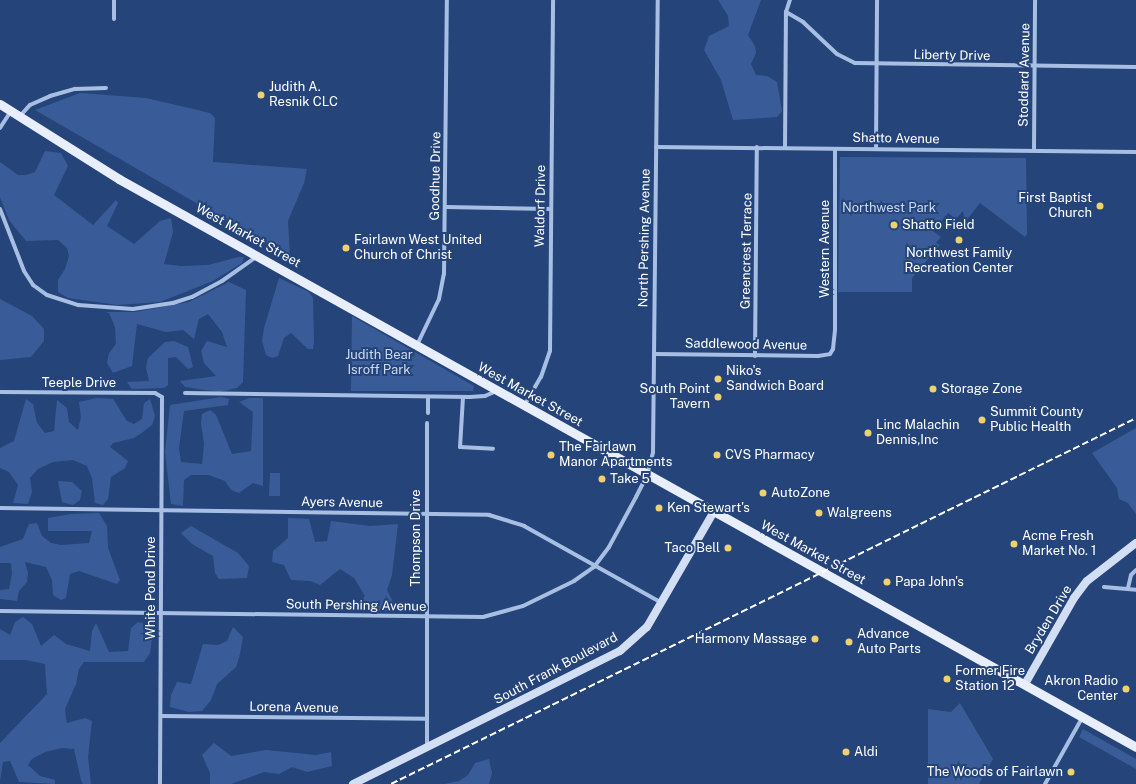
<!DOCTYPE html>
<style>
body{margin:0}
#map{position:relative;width:1136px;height:784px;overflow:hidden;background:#25447a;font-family:"Public Sans",sans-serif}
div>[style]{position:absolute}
.green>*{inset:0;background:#395c98}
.street>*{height:4px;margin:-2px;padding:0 2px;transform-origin:2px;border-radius:2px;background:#a8bfe4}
.secondary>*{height:8px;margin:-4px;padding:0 4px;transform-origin:4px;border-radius:4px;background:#d1def4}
.primary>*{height:9px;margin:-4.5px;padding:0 4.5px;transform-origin:4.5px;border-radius:4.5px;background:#e8eefc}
.rail>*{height:2px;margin-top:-1px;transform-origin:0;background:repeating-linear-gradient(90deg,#fff 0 7px,transparent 0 10px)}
.dots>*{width:11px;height:11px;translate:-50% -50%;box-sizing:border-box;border:2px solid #25447a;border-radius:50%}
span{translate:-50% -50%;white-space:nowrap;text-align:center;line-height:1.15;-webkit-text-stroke:4px #25447a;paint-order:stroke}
.street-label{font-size:13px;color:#fff}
.poi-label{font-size:13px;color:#fff}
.left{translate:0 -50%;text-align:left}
.right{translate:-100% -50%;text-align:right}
.park-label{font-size:13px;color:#cbdaf3}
</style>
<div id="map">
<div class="green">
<div style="clip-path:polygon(718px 0,761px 0,748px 35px,755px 46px,756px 53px,751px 64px,756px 75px,767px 76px,777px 82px,782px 111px,777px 117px,733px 120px,721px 80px,704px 50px,709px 36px,729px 26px,728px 16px)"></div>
<div style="clip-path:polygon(80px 93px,146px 98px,210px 113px,215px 118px,213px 162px,307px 169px,304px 183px,288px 221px,290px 257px,35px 110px)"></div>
<div style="clip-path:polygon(45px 151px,61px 153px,68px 166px,54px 195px,93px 225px,116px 200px,118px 203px,107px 226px,134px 244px,160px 221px,171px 218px,173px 232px,164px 264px,181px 266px,208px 265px,239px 257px,244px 257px,242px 263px,213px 281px,160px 302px,118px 305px,68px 298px,58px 292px,58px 280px,65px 269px,69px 256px,67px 248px,58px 240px,26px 241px,9px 220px,0 197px,0 162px,18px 175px,26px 175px,35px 172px)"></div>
<div style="clip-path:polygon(840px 157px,1026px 158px,1027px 234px,1025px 237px,980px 203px,965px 222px,963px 211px,956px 219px,948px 213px,933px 231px,941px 237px,936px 243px,940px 245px,912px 278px,912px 292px,838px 292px)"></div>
<div style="clip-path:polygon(279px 278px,309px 292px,313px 298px,314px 341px,313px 349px,308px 349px,291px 333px,284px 338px,278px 356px,272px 358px,266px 355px,262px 341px,264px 328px)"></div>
<div style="clip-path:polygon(229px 282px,246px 290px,243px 382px,237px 388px,219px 392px,185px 387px,180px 381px,216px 376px,204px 363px,201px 351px,207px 341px,227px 347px,222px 332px,208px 314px,199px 319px,194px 339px,183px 330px,166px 332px,137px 324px,132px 366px,113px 373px,107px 363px,109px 353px,116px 344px,115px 327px,109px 313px,105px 312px,135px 312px,189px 302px)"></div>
<div style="clip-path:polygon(0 299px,32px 316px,44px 329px,44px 341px,31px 357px,0 360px)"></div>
<div style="clip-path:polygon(352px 316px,474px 386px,473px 391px,351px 391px)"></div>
<div style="clip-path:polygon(174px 341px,188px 347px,193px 367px,188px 369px,176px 357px,168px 358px,168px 385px,164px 388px,132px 389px,127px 382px,149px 381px,146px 368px,148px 358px,165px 342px)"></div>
<div style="clip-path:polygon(221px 397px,229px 399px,228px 405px,184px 411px,179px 448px,181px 462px,202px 464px,204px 444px,201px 423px,202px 414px,210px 410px,216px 415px,232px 454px,251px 451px,253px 412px,239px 402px,249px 398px,263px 398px,263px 486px,253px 483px,239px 493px,231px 490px,225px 481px,209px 475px,191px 475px,184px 480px,183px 506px,171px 504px,165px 452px,170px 405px)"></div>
<div style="clip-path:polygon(97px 398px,113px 399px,127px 421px,134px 424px,142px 419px,144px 403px,150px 399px,155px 416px,152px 425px,143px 432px,134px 438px,113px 443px,110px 447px,128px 461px,125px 468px,111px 477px,108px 499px,103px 505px,95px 503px,92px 478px,87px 466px,73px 460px,53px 462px,38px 469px,30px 478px,32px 492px,28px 504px,13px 503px,18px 485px,9px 472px,0 468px,0 448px,14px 441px,26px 399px,33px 404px,37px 423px,45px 433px,54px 431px,57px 400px,67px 408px,69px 422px,78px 430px,81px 417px,79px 402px)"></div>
<div style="clip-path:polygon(1136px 428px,1136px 514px,1128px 503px,1119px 499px,1117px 488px,1092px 453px)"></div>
<div style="clip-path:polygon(270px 473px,280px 473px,280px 496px,269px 496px)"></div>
<div style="clip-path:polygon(58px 481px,72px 482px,82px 491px,80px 500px,73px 505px,62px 502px)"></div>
<div style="clip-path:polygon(99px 513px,107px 526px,108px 548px,120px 580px,117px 584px,79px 571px,70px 574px,66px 598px,61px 600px,53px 595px,52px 580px,46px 567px,25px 562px,28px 573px,27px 582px,19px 591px,17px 601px,0 599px,0 590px,9px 589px,12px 574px,11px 563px,0 563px,0 547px,23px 539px,29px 524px,37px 523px,42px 536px,51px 543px,61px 545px,89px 543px,92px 531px,48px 531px,48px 518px,71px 514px)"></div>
<div style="clip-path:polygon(288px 518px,309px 519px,315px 542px,327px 541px,331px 521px,370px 526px,398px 524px,392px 575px,387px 590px,397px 610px,382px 612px,357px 604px,365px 596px,354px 578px,340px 569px,320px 585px,310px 581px,291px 580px,284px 565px,272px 562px,273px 551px,288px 538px)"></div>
<div style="clip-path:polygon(191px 526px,238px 553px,249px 566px,247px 578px,219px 579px,215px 573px,213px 556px,192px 544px,181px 533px)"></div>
<div style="clip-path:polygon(23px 617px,32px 624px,41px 646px,54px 635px,66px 644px,90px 651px,92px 631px,96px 623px,109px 652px,128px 651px,131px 628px,138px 622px,154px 626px,150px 653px,144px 662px,84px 662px,79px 669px,76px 684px,65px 709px,66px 718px,67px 723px,85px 718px,92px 721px,88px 757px,91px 784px,83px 784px,81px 780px,74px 749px,62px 748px,45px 752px,32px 759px,28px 765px,40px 776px,55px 780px,55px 784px,19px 782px,10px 761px,3px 762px,0 781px,0 743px,47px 694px,45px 664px,26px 660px,0 660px,0 629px,10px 635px,15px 622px)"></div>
<div style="clip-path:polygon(233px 627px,243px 637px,240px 654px,236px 667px,217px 684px,211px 700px,202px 711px,189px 712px,170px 707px,171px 695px,177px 682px,191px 684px,203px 644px,218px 645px,227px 641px)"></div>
<div style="clip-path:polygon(960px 703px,993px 759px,979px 784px,928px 784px,928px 709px,951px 712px)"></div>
<div style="clip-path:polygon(1083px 729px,1136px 759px,1136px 769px,1079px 737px)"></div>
<div style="clip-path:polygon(214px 743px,231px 756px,266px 750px,316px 755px,331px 752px,332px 766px,307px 772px,292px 767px,279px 774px,264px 772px,231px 784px,210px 784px,210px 773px,202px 755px)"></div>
<div style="clip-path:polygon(489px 759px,492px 773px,489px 784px,444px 784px,459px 781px,468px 775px,475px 763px)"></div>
</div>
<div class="street">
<div style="left:786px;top:12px;width:20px;rotate:30deg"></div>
<div style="left:803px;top:22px;width:47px;rotate:43.3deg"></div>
<div style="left:837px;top:54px;width:20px;rotate:27deg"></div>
<div style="left:855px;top:63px;width:281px;rotate:0.8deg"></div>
<div style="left:114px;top:19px;width:19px;rotate:-90deg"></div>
<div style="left:20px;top:116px;width:15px;rotate:-48deg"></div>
<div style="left:30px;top:105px;width:22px;rotate:-24deg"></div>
<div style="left:50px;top:96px;width:26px;rotate:-16deg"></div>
<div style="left:75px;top:89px;width:31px;rotate:-2deg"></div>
<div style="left:0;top:128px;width:20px;rotate:-57deg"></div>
<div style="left:656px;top:147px;width:480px;rotate:0.6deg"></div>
<div style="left:785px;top:148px;width:136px;rotate:-89.6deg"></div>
<div style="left:786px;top:12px;width:13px;rotate:-72deg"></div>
<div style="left:876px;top:149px;width:149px;rotate:-89.6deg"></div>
<div style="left:1034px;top:150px;width:150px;rotate:-89.6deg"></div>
<div style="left:446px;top:207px;width:105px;rotate:1.1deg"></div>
<div style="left:0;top:209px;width:66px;rotate:68.8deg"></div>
<div style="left:24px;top:271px;width:17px;rotate:57deg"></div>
<div style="left:33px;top:285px;width:17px;rotate:36deg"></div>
<div style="left:47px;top:295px;width:33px;rotate:18deg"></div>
<div style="left:78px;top:305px;width:55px;rotate:4.2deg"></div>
<div style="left:133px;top:309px;width:40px;rotate:-8.5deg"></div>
<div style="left:173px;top:303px;width:20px;rotate:-18deg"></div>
<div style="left:192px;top:297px;width:34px;rotate:-28deg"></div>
<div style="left:222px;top:281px;width:42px;rotate:-35.2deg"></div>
<div style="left:417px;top:345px;width:51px;rotate:-64.4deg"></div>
<div style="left:439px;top:299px;width:25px;rotate:-79deg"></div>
<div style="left:444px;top:274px;width:274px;rotate:-89.4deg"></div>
<div style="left:654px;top:354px;width:164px;rotate:0.7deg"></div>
<div style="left:818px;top:356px;width:12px;rotate:-9deg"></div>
<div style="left:830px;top:354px;width:6px;rotate:-59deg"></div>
<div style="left:833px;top:349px;width:20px;rotate:-84deg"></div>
<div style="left:835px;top:329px;width:180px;rotate:-90deg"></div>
<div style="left:755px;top:356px;width:209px;rotate:-89.5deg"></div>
<div style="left:0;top:392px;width:155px;rotate:0.4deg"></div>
<div style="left:155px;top:393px;width:8px;rotate:30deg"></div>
<div style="left:162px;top:397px;width:387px;rotate:90.3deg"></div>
<div style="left:185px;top:393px;width:285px;rotate:0.8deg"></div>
<div style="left:470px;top:397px;width:15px;rotate:-4deg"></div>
<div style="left:485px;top:396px;width:12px;rotate:-24deg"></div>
<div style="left:428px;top:397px;width:16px;rotate:90deg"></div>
<div style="left:463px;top:397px;width:50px;rotate:93.4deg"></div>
<div style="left:460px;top:447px;width:33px;rotate:3deg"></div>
<div style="left:524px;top:406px;width:34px;rotate:-60deg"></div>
<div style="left:541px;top:377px;width:28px;rotate:-71deg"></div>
<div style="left:550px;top:351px;width:351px;rotate:-89.5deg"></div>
<div style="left:0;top:508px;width:489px;rotate:0.8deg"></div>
<div style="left:489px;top:515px;width:37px;rotate:17deg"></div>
<div style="left:524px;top:526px;width:158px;rotate:29.2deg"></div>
<div style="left:1104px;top:587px;width:32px;rotate:5deg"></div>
<div style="left:1128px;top:588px;width:13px;rotate:-77deg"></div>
<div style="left:1131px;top:575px;width:7px;rotate:-45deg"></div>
<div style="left:0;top:611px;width:483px;rotate:0.7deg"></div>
<div style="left:483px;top:617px;width:41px;rotate:-15.4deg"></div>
<div style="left:523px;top:606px;width:57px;rotate:-26.1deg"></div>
<div style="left:574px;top:581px;width:24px;rotate:-35deg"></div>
<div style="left:594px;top:567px;width:25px;rotate:-53deg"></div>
<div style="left:609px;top:547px;width:57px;rotate:-61.6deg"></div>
<div style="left:636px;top:497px;width:25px;rotate:-63deg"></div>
<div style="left:647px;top:475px;width:24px;rotate:-75deg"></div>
<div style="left:653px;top:452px;width:452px;rotate:-89.4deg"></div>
<div style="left:161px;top:716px;width:265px;rotate:0.6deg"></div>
<div style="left:427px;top:747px;width:324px;rotate:-90deg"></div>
<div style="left:1045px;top:784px;width:76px;rotate:-60.7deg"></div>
</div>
<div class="secondary">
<div style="left:1025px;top:684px;width:99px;rotate:-60.3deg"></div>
<div style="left:1074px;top:598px;width:21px;rotate:-53deg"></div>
<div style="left:1087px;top:581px;width:62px;rotate:-37.8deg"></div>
<div style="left:353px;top:784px;width:298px;rotate:-26.5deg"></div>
<div style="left:620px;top:651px;width:36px;rotate:-42deg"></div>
<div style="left:647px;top:627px;width:132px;rotate:-59.9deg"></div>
</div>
<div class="primary">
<div style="left:0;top:104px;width:141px;rotate:32.2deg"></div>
<div style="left:119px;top:179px;width:1165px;rotate:29.18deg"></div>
</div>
<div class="rail">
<div style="left:391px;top:784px;width:830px;rotate:-26.16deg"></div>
</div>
<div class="dots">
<div style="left:261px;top:95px;background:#edd26d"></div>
<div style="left:1100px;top:206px;background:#edd26d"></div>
<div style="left:894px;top:225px;background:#edd26d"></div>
<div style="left:959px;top:240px;background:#edd26d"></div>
<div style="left:346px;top:248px;background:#edd26d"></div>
<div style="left:718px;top:379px;background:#edd26d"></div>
<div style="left:933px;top:389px;background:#edd26d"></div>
<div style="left:718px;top:397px;background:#edd26d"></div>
<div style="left:982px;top:420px;background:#edd26d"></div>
<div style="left:868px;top:433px;background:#edd26d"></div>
<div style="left:551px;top:455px;background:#edd26d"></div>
<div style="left:717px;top:455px;background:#edd26d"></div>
<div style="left:602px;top:479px;background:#edd26d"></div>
<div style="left:763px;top:493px;background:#edd26d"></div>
<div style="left:659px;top:508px;background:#edd26d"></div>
<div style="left:819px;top:513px;background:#edd26d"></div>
<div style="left:1014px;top:544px;background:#edd26d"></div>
<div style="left:728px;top:548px;background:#edd26d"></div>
<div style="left:887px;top:582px;background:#edd26d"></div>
<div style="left:815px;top:639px;background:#edd26d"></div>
<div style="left:849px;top:642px;background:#edd26d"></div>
<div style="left:947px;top:679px;background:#edd26d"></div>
<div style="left:1126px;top:689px;background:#edd26d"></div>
<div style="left:846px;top:752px;background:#edd26d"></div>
<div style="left:1071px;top:772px;background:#edd26d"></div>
</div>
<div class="street-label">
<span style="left:952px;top:56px;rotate:1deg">Liberty Drive</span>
<span style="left:1025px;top:75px;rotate:-89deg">Stoddard Avenue</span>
<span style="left:896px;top:139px;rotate:1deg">Shatto Avenue</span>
<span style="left:436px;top:176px;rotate:-89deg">Goodhue Drive</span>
<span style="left:541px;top:206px;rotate:-89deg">Waldorf Drive</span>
<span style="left:248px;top:236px;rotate:29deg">West Market Street</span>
<span style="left:645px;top:238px;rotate:-89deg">North Pershing Avenue</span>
<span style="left:825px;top:249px;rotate:-90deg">Western Avenue</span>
<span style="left:747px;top:251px;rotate:-89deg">Greencrest Terrace</span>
<span style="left:746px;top:345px;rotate:1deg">Saddlewood Avenue</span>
<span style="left:79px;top:383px">Teeple Drive</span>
<span style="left:530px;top:395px;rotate:29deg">West Market Street</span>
<span style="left:342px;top:503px;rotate:1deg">Ayers Avenue</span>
<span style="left:416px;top:538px;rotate:-90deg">Thompson Drive</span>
<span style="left:813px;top:553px;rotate:29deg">West Market Street</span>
<span style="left:151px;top:588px;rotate:-90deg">White Pond Drive</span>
<span style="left:356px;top:606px;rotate:1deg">South Pershing Avenue</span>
<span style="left:1049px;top:620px;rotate:-59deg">Bryden Drive</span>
<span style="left:556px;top:669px;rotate:-28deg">South Frank Boulevard</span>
<span style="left:294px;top:708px;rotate:1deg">Lorena Avenue</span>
</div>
<div class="poi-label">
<span class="left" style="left:269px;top:95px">Judith A.<br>Resnik CLC</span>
<span class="right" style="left:1092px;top:206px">First Baptist<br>Church</span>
<span class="left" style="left:902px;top:225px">Shatto Field</span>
<span class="left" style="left:354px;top:248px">Fairlawn West United<br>Church of Christ</span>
<span style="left:959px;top:261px">Northwest Family<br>Recreation Center</span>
<span class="left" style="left:726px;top:379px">Niko's<br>Sandwich Board</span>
<span class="left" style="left:941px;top:389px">Storage Zone</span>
<span class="right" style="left:710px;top:397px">South Point<br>Tavern</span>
<span class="left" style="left:990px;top:420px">Summit County<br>Public Health</span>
<span class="left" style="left:876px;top:433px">Linc Malachin<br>Dennis,Inc</span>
<span class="left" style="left:559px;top:455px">The Fairlawn<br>Manor Apartments</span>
<span class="left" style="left:725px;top:455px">CVS Pharmacy</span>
<span class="left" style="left:610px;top:479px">Take 5</span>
<span class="left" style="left:771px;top:493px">AutoZone</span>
<span class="left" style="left:667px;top:508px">Ken Stewart's</span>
<span class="left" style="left:827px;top:513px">Walgreens</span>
<span class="left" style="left:1022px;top:544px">Acme Fresh<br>Market No. 1</span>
<span class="right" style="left:720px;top:548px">Taco Bell</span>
<span class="left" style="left:895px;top:582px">Papa John's</span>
<span class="left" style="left:857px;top:642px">Advance<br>Auto Parts</span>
<span class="right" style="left:807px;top:639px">Harmony Massage</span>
<span class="left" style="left:955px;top:679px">Former Fire<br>Station 12</span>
<span class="right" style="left:1118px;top:689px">Akron Radio<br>Center</span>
<span class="left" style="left:854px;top:752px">Aldi</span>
<span class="right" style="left:1063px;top:772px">The Woods of Fairlawn</span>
</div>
<div class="park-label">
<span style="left:889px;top:208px">Northwest Park</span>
<span style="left:379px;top:363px">Judith Bear<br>Isroff Park</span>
</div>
</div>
